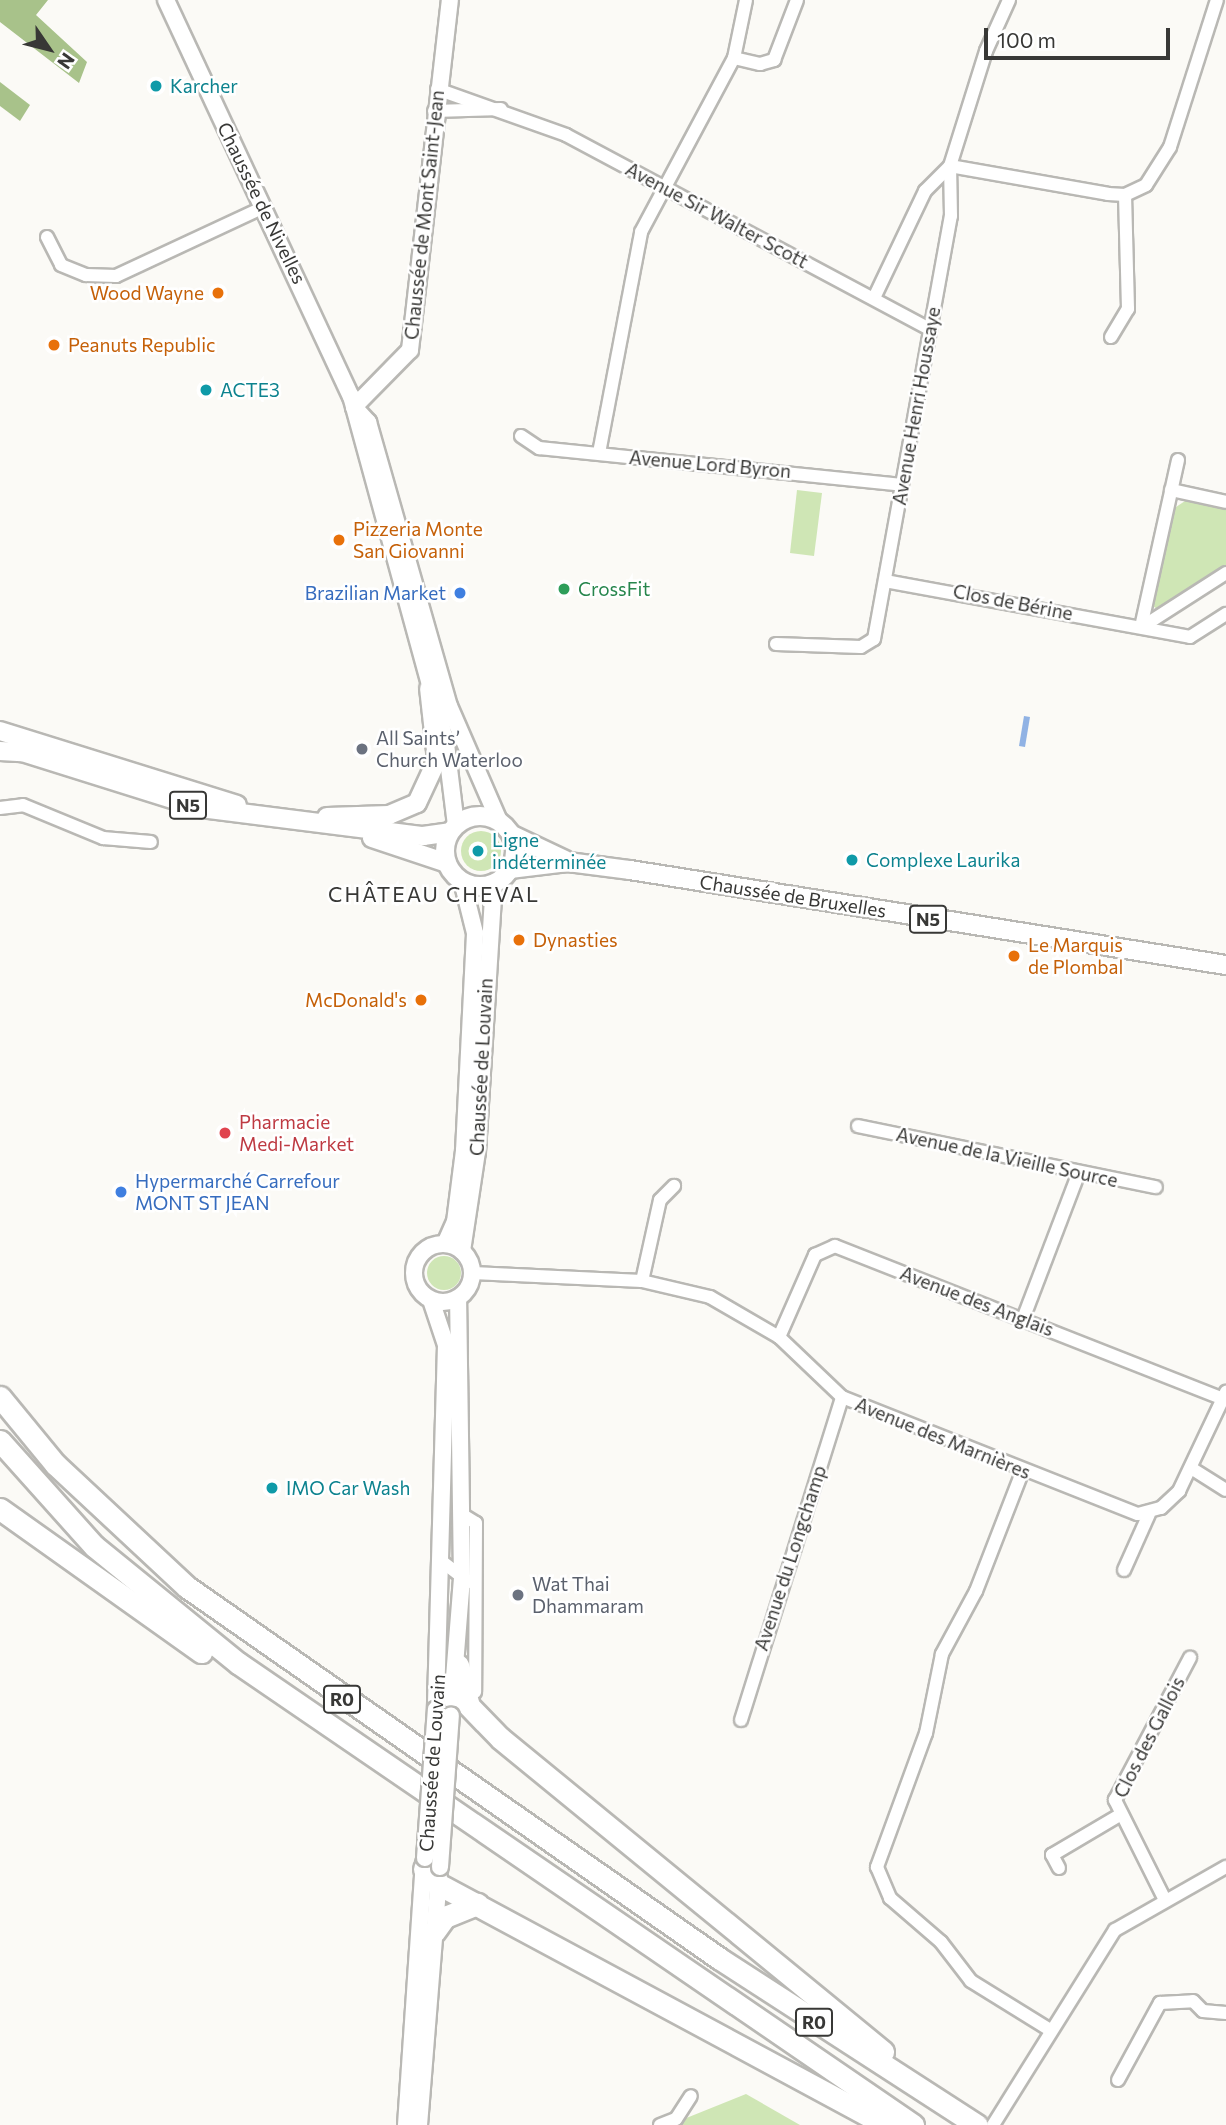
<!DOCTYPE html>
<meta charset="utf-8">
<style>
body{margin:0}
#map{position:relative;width:1226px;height:2125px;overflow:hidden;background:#fbfaf6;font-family:Commissioner,sans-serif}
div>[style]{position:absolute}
.green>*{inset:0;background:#cfe6b5}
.round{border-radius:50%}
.forest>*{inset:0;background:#a8c28a}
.water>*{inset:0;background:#90b2e4}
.roads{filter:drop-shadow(2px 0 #b9b8b4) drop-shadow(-2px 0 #b9b8b4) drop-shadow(0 2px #b9b8b4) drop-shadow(0 -2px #b9b8b4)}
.street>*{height:12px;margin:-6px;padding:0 6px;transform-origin:6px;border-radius:6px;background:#fff}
.secondary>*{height:16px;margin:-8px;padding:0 8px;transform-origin:8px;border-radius:8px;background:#fff}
.secondary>.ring{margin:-8px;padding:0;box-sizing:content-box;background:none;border:16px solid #fff;border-radius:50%}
.primary>*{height:18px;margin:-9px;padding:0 9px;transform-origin:9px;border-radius:9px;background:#fff}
.primary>.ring{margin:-9px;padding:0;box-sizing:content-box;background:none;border:18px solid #fff;border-radius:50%}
.highway>*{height:21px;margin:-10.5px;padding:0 10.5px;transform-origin:10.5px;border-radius:10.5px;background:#fff}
.bridges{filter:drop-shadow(2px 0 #b9b8b4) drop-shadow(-2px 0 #b9b8b4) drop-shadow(0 2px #b9b8b4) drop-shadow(0 -2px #b9b8b4)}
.secondary-bridge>*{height:16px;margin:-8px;padding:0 8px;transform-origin:8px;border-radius:8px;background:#fff}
.dots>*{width:19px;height:19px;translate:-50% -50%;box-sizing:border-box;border:4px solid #fff;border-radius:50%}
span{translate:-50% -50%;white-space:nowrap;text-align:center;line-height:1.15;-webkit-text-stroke:5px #fff;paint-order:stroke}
.shield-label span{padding:2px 5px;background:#fff;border:2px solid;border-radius:5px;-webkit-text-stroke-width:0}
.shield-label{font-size:18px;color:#383836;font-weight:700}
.culture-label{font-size:19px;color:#0d838f}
.left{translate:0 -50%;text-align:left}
.street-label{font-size:19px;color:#383836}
.food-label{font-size:19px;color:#c56008}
.right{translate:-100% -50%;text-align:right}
.leisure-label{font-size:19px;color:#27864d}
.shop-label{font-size:19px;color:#366cbe}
.worship-label{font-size:19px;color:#5b616d}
.health-label{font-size:19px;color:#be3a42}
.neighbourhood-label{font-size:21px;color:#383836;letter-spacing:2px}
.north{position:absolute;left:14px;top:14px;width:70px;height:70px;-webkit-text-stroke:5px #fff;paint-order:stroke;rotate:125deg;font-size:19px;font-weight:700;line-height:28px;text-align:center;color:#383836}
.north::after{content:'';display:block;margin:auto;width:24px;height:32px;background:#383836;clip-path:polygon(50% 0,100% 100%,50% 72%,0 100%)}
.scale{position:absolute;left:984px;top:28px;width:186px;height:32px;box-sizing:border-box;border:4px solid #383836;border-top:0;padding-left:9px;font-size:21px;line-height:24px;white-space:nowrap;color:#383836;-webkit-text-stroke:5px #fff;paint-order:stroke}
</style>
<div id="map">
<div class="green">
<div style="clip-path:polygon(797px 490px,822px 493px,814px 556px,790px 553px)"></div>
<div style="clip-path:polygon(1188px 499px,1226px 509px,1226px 568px,1161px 612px,1153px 606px,1170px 511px)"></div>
<div class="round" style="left:461px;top:831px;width:40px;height:40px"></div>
<div class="round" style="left:427px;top:1256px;width:34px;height:34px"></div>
<div style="clip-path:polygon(746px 2094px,800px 2125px,669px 2125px)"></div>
</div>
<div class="forest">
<div style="clip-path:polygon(0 0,48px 0,36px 15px,87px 62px,79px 83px,0 22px)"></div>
<div style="clip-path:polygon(0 82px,30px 105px,20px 121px,0 106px)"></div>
</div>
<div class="water">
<div style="clip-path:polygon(1024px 716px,1030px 717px,1025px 747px,1019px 746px)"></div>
</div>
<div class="roads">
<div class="street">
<div style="left:734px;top:58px;width:27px;rotate:13deg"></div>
<div style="left:760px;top:64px;width:15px;rotate:-16deg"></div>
<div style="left:774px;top:60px;width:64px;rotate:-69deg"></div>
<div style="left:437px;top:89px;width:137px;rotate:19.6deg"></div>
<div style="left:566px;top:135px;width:412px;rotate:28.1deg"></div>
<div style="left:434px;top:111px;width:67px;rotate:-1.7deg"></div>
<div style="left:47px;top:237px;width:31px;rotate:63deg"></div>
<div style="left:61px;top:265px;width:27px;rotate:22deg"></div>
<div style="left:86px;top:275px;width:30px;rotate:2deg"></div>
<div style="left:116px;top:276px;width:163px;rotate:-25deg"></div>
<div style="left:874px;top:298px;width:119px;rotate:-64.5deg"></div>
<div style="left:925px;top:191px;width:35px;rotate:-45deg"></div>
<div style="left:950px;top:166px;width:121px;rotate:-72.6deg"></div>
<div style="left:986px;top:51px;width:56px;rotate:-65.7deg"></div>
<div style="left:1111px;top:337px;width:33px;rotate:-59deg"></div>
<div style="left:1128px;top:309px;width:114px;rotate:-91.5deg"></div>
<div style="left:521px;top:436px;width:22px;rotate:34deg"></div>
<div style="left:539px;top:448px;width:365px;rotate:5.8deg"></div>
<div style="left:599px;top:453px;width:225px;rotate:-79.2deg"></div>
<div style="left:641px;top:232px;width:197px;rotate:-61.9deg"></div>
<div style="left:734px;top:58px;width:59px;rotate:-78.3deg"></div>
<div style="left:1171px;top:490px;width:56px;rotate:12.3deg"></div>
<div style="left:885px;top:581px;width:310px;rotate:10.4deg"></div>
<div style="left:1190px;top:637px;width:43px;rotate:-32.6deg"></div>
<div style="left:1141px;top:627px;width:171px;rotate:-77.5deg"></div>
<div style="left:1142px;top:627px;width:100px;rotate:-32.7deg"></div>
<div style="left:776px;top:644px;width:85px;rotate:2deg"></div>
<div style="left:861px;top:647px;width:15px;rotate:-32deg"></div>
<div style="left:874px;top:639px;width:430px;rotate:-79.7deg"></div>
<div style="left:951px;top:216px;width:50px;rotate:-91.1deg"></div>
<div style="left:950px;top:166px;width:160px;rotate:10deg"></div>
<div style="left:1108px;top:194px;width:17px;rotate:3deg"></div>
<div style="left:1125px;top:195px;width:23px;rotate:-25deg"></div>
<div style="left:1146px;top:185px;width:45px;rotate:-57.7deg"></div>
<div style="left:1170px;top:147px;width:154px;rotate:-72.3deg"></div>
<div style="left:0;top:808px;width:23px;rotate:-7deg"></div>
<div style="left:23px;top:805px;width:87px;rotate:22.4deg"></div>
<div style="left:103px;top:838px;width:48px;rotate:4.8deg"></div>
<div style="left:858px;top:1126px;width:304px;rotate:11.6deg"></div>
<div style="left:473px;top:1273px;width:169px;rotate:2.7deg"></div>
<div style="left:642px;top:1281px;width:70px;rotate:13.2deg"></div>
<div style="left:710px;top:1297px;width:80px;rotate:30.1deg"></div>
<div style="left:779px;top:1337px;width:87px;rotate:43.6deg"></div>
<div style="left:842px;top:1397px;width:318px;rotate:21.6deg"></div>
<div style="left:1138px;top:1514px;width:24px;rotate:-15deg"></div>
<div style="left:1161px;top:1508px;width:25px;rotate:-43deg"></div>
<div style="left:1179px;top:1491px;width:110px;rotate:-64.6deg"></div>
<div style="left:642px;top:1281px;width:83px;rotate:-77.5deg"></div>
<div style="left:660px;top:1200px;width:20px;rotate:-45deg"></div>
<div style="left:1023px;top:1319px;width:157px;rotate:-69.1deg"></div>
<div style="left:779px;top:1337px;width:90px;rotate:-66.3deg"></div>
<div style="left:815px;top:1255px;width:22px;rotate:-24deg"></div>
<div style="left:835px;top:1246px;width:417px;rotate:21.5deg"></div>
<div style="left:1191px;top:1468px;width:41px;rotate:32.2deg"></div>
<div style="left:1023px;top:1470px;width:130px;rotate:111.2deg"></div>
<div style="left:976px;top:1591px;width:72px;rotate:118.4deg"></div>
<div style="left:942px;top:1654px;width:81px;rotate:101.4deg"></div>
<div style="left:926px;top:1733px;width:143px;rotate:110.1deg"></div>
<div style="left:877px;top:1867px;width:34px;rotate:67deg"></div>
<div style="left:890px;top:1898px;width:67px;rotate:40.8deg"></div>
<div style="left:941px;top:1942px;width:49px;rotate:52.4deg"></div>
<div style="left:971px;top:1981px;width:93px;rotate:31.8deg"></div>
<div style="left:463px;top:1515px;width:15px;rotate:32deg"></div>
<div style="left:476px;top:1523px;width:169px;rotate:90.3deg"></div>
<div style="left:444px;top:1563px;width:31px;rotate:38deg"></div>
<div style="left:1124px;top:1570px;width:61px;rotate:-65.9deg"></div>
<div style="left:741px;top:1720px;width:338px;rotate:-72.6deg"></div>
<div style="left:1059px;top:1868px;width:15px;rotate:-118deg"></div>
<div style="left:1052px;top:1855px;width:77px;rotate:-30.6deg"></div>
<div style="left:1164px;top:1898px;width:110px;rotate:-116.6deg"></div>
<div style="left:1115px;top:1800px;width:161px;rotate:-62.2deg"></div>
<div style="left:1118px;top:2080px;width:88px;rotate:-61.4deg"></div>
<div style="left:1160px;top:2003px;width:33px;rotate:-3deg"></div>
<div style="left:1193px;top:2001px;width:14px;rotate:45deg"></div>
<div style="left:1203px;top:2011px;width:23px;rotate:5deg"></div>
<div style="left:660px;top:2125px;width:17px;rotate:-21deg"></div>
<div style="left:676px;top:2119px;width:27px;rotate:-57deg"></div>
<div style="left:993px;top:2125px;width:230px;rotate:-58deg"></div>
<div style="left:1115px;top:1930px;width:128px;rotate:-29.6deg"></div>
</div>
<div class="secondary">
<div style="left:166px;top:0;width:437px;rotate:65deg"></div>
<div style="left:351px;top:396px;width:361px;rotate:74.7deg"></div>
<div style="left:446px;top:744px;width:82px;rotate:83deg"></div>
<div style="left:354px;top:407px;width:21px;rotate:47deg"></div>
<div style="left:368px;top:422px;width:295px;rotate:74.1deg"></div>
<div style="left:449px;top:706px;width:125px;rotate:66.5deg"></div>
<div style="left:354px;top:407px;width:80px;rotate:-45.5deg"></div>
<div style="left:410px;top:350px;width:352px;rotate:-83.5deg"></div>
<div class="ring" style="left:414px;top:1244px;width:42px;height:42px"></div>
<div style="left:445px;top:1244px;width:24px;rotate:-66deg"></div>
<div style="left:455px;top:1222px;width:72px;rotate:-82.8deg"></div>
<div style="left:464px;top:1151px;width:218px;rotate:-87.1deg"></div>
<div style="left:475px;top:933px;width:54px;rotate:-104deg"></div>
<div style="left:462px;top:1251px;width:100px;rotate:-81.4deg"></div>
<div style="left:477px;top:1152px;width:270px;rotate:-86.4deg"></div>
<div style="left:431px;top:1300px;width:47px;rotate:71.6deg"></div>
<div style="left:446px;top:1345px;width:364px;rotate:91.6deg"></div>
<div style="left:451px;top:1715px;width:136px;rotate:-85.4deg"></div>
<div style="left:462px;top:1579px;width:280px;rotate:-90.8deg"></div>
<div style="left:406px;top:2125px;width:262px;rotate:-86.1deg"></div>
<div style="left:419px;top:2125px;width:249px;rotate:-85.4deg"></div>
</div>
<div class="primary">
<div style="left:0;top:731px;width:248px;rotate:17.3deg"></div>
<div style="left:0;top:751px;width:22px;rotate:3deg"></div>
<div style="left:22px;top:752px;width:188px;rotate:17.4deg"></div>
<div style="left:201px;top:808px;width:224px;rotate:7.2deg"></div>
<div style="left:423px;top:836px;width:27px;rotate:-8deg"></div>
<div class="ring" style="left:445px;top:816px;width:52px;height:52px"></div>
<div style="left:327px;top:817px;width:62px;rotate:-1.8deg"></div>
<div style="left:389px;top:815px;width:30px;rotate:-23deg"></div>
<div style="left:417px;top:803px;width:47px;rotate:-65.1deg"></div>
<div style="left:437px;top:760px;width:72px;rotate:-96.3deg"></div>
<div style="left:512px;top:835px;width:59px;rotate:25.3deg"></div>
<div style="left:372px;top:838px;width:79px;rotate:18.4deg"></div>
<div style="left:510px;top:869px;width:58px;rotate:-6.9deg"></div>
<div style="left:568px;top:862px;width:63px;rotate:7.4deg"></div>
<div style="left:630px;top:870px;width:604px;rotate:9.06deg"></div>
</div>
<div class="highway">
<div style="left:0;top:1397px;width:87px;rotate:50.6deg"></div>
<div style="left:55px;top:1464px;width:180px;rotate:43deg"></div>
<div style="left:187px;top:1587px;width:650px;rotate:34.91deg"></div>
<div style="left:720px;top:1959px;width:306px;rotate:32.9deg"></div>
<div style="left:0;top:1441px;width:141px;rotate:48.2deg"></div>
<div style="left:94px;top:1546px;width:186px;rotate:39.1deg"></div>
<div style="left:238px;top:1663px;width:818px;rotate:34.39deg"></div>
<div style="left:0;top:1509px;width:247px;rotate:35.4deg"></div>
<div style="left:458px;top:1665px;width:42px;rotate:75deg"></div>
<div style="left:469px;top:1706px;width:45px;rotate:45.9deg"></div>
<div style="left:500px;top:1738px;width:495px;rotate:39.3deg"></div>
<div style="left:424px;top:1869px;width:21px;rotate:47deg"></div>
<div style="left:438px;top:1884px;width:509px;rotate:28.28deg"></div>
<div style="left:434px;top:1932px;width:19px;rotate:-54deg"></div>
<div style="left:445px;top:1917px;width:35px;rotate:-22deg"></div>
</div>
</div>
<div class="bridges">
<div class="secondary-bridge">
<div style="left:425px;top:1858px;width:149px;rotate:-85.8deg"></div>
<div style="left:440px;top:1867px;width:152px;rotate:-85.9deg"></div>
</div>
</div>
<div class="dots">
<div style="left:156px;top:86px;background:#0f9aa8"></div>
<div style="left:218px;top:293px;background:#e8710a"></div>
<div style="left:54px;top:345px;background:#e8710a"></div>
<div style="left:206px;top:390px;background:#0f9aa8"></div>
<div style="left:339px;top:540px;background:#e8710a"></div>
<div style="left:564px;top:589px;background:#2e9e5b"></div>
<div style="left:460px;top:593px;background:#3f7fe0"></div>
<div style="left:362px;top:749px;background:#6b7280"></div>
<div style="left:478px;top:851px;background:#0f9aa8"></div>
<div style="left:852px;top:860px;background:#0f9aa8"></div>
<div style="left:519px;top:940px;background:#e8710a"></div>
<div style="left:1014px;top:956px;background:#e8710a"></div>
<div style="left:421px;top:1000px;background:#e8710a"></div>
<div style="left:225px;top:1133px;background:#e0444e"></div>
<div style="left:121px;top:1192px;background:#3f7fe0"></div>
<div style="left:272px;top:1488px;background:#0f9aa8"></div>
<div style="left:518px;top:1595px;background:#6b7280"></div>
</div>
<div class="shield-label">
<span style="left:188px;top:805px">N5</span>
<span style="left:928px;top:919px">N5</span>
<span style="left:342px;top:1699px">R0</span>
<span style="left:814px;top:2022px">R0</span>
</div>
<div class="culture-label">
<span class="left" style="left:170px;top:86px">Karcher</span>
<span class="left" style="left:220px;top:390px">ACTE3</span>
<span class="left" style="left:492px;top:851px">Ligne<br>indéterminée</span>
<span class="left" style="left:866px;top:860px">Complexe Laurika</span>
<span class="left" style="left:286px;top:1488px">IMO Car Wash</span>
</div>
<div class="street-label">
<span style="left:262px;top:203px;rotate:64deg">Chaussée de Nivelles</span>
<span style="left:424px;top:215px;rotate:-84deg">Chaussée de Mont Saint-Jean</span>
<span style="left:717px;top:215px;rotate:28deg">Avenue Sir Walter Scott</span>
<span style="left:916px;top:406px;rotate:-80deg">Avenue Henri Houssaye</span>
<span style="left:710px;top:464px;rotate:5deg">Avenue Lord Byron</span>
<span style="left:1013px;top:602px;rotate:11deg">Clos de Bérine</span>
<span style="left:793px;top:896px;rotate:9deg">Chaussée de Bruxelles</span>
<span style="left:481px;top:1067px;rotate:-87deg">Chaussée de Louvain</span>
<span style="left:1007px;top:1157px;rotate:12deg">Avenue de la Vieille Source</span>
<span style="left:977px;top:1301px;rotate:21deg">Avenue des Anglais</span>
<span style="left:943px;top:1438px;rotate:22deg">Avenue des Marnières</span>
<span style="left:790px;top:1558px;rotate:-72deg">Avenue du Longchamp</span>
<span style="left:1149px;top:1737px;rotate:-63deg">Clos des Gallois</span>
<span style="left:432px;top:1763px;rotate:-86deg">Chaussée de Louvain</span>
</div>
<div class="food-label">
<span class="right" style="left:204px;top:293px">Wood Wayne</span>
<span class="left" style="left:68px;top:345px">Peanuts Republic</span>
<span class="left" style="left:353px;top:540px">Pizzeria Monte<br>San Giovanni</span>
<span class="left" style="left:533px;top:940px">Dynasties</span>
<span class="left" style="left:1028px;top:956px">Le Marquis<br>de Plombal</span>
<span class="right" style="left:407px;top:1000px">McDonald's</span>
</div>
<div class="leisure-label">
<span class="left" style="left:578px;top:589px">CrossFit</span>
</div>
<div class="shop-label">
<span class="right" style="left:446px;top:593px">Brazilian Market</span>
<span class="left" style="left:135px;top:1192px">Hypermarché Carrefour<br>MONT ST JEAN</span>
</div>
<div class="worship-label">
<span class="left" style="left:376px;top:749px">All Saints’<br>Church Waterloo</span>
<span class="left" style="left:532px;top:1595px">Wat Thai<br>Dhammaram</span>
</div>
<div class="health-label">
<span class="left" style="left:239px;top:1133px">Pharmacie<br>Medi-Market</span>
</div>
<div class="neighbourhood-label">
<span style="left:434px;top:894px">CHÂTEAU CHEVAL</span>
</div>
<div class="north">N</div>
<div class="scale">100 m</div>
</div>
